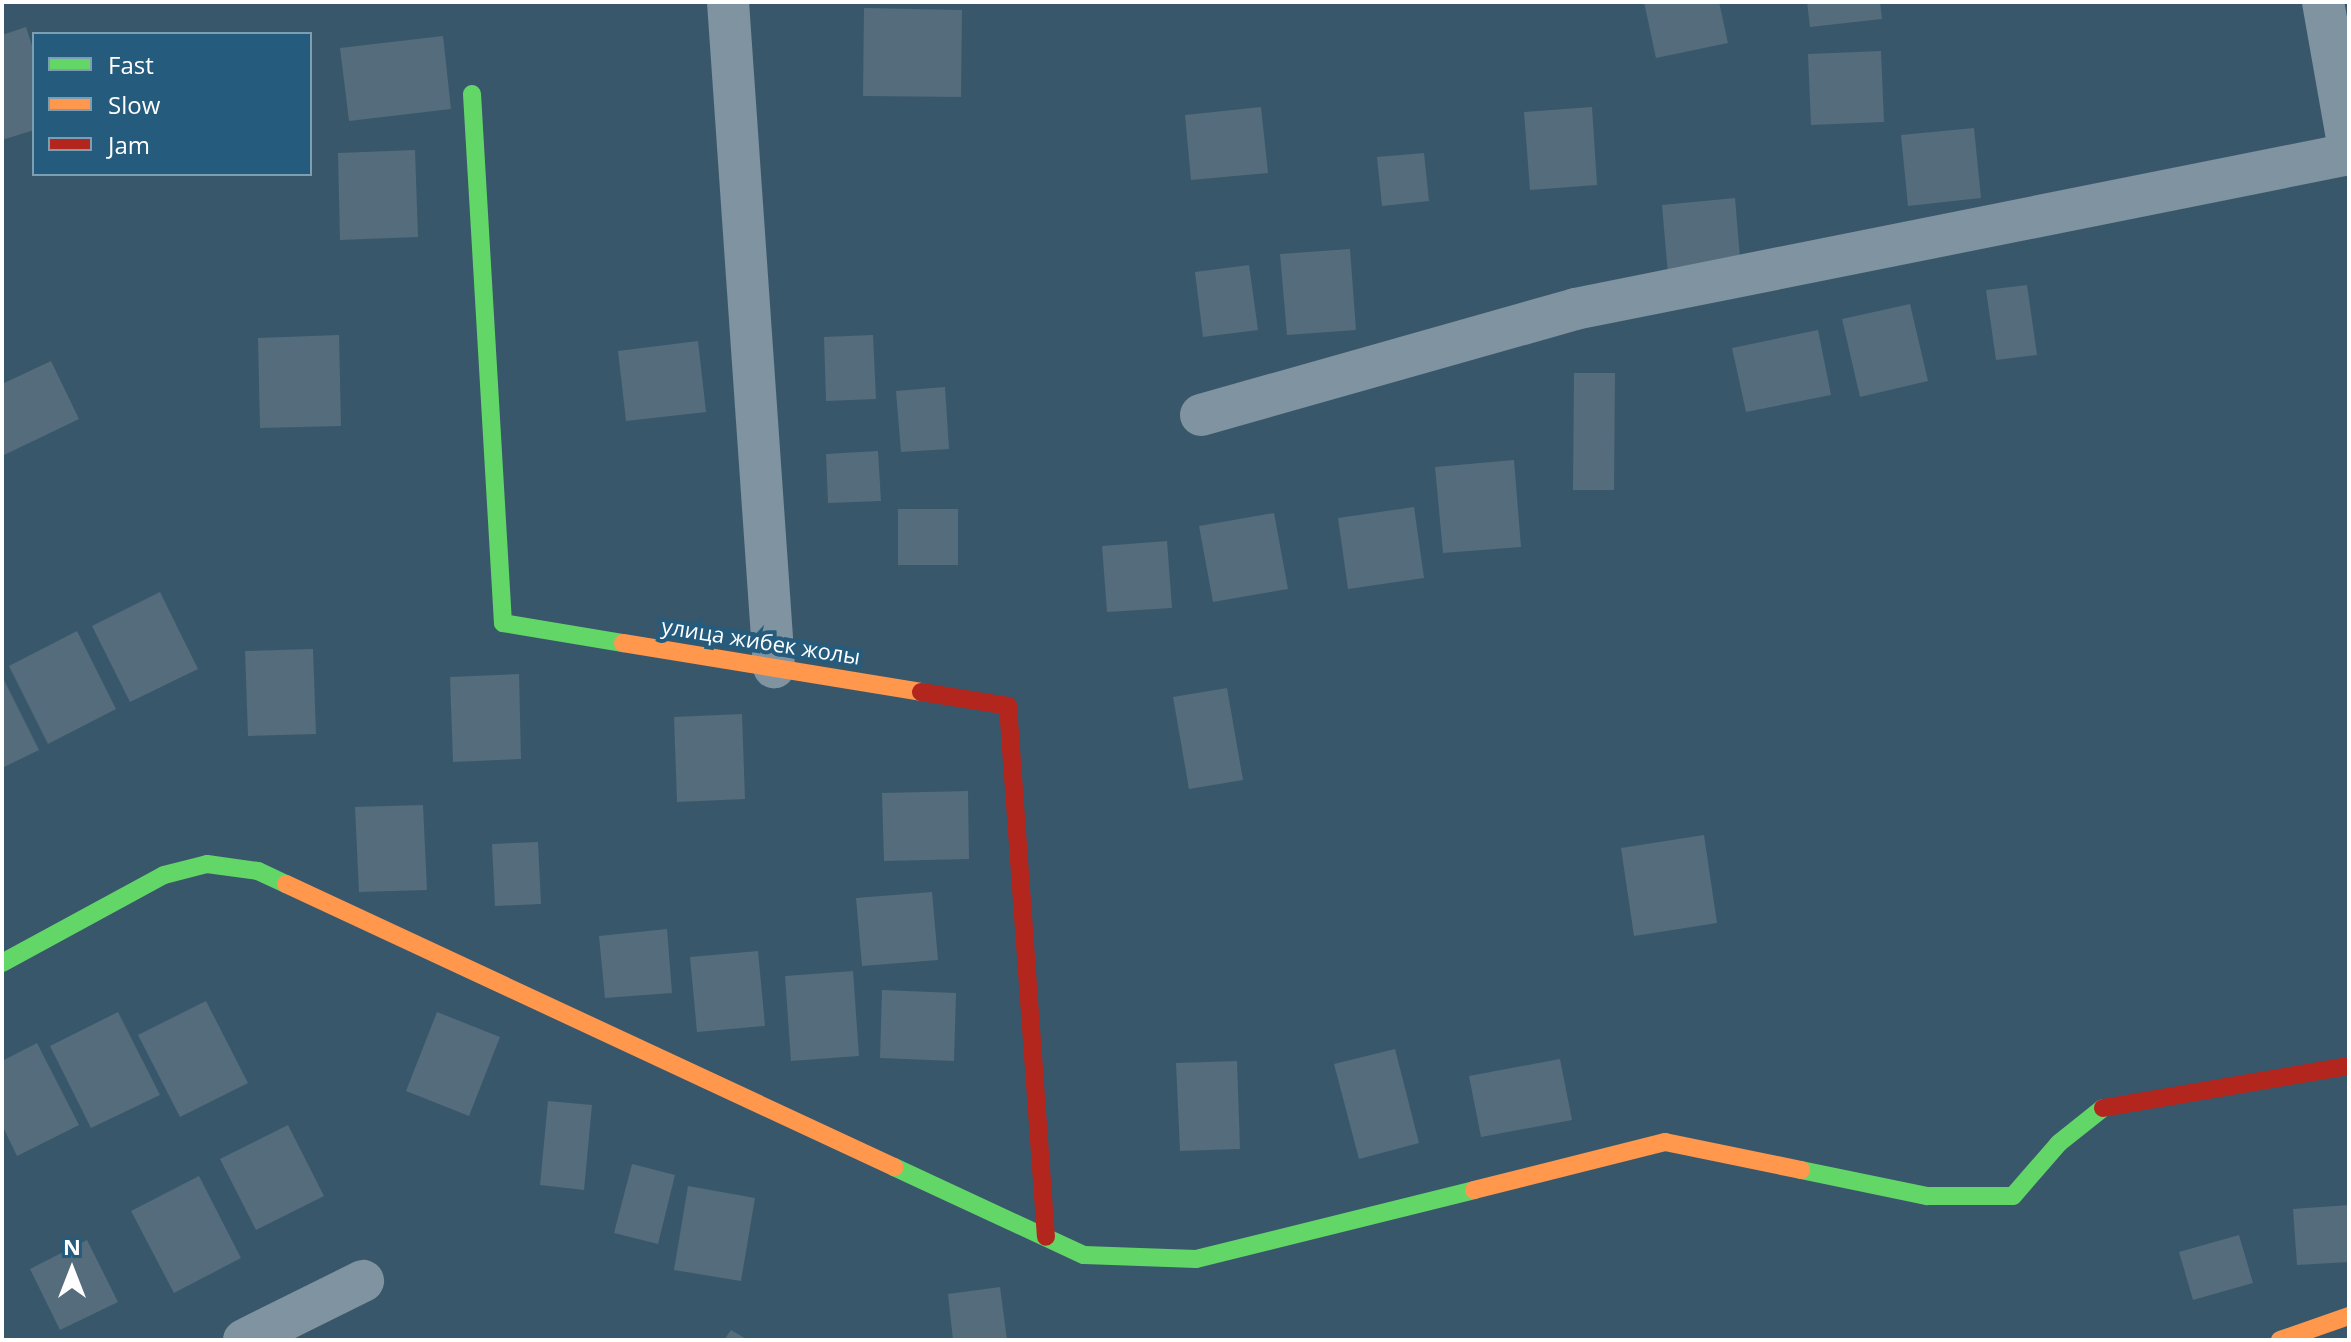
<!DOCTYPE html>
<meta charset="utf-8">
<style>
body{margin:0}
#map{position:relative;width:2351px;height:1342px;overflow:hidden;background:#39576a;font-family:"Open Sans",sans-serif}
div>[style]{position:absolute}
.building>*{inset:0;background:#546c7c}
.street>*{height:42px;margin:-21px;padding:0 21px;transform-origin:21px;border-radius:21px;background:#7f93a0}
.fast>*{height:18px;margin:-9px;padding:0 9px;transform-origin:9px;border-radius:9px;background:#63d668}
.slow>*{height:18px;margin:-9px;padding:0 9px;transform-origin:9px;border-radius:9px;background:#ff974d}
.jam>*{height:18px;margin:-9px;padding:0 9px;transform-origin:9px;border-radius:9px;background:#b3261e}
span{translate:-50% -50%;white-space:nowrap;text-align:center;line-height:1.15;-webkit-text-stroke:8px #255c7e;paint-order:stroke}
.street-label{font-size:22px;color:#fff}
.frame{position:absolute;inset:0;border:4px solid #fff;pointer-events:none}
.legend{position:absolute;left:32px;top:32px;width:280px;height:144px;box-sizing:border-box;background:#255c7e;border:2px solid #7c9db2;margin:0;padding:10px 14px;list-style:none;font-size:24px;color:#fff}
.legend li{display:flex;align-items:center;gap:16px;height:40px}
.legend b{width:40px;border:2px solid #7c9db2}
.north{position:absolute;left:32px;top:1230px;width:80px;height:80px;-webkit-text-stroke:6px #255c7e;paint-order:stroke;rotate:0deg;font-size:22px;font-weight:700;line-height:32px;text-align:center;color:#fff}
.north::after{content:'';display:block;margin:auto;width:28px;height:36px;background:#fff;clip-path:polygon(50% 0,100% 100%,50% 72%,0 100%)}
</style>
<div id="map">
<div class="building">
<div style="clip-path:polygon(1644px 2px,1719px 2px,1728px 43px,1656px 58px)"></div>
<div style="clip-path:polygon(1807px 2px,1880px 2px,1882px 19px,1810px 27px)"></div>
<div style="clip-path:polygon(864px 8px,962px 10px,961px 97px,863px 96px)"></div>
<div style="clip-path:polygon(26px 27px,34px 52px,34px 130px,2px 140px,2px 35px)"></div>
<div style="clip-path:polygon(443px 36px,451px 109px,349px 121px,340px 48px)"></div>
<div style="clip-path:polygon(1881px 51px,1884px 122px,1811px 125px,1808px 54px)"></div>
<div style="clip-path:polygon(1261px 107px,1268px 173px,1191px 180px,1185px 115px)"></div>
<div style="clip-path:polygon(1592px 107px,1597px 185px,1530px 190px,1524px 112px)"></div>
<div style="clip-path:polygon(1974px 128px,1981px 198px,1908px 206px,1901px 135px)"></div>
<div style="clip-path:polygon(415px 150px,418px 237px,340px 240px,338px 153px)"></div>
<div style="clip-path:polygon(1424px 153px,1429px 201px,1382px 206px,1377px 157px)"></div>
<div style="clip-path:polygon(1735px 198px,1741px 270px,1668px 275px,1662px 205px)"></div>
<div style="clip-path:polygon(1350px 249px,1356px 330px,1287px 335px,1280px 254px)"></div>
<div style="clip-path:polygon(1249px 265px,1258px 330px,1203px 337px,1195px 272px)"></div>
<div style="clip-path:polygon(2027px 285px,2037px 355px,1996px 360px,1986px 290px)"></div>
<div style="clip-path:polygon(1910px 304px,1928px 381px,1860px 397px,1842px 319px)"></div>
<div style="clip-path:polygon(1818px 330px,1831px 395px,1746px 412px,1732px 348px)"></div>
<div style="clip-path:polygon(339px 335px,341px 426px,260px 428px,258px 338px)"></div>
<div style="clip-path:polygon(873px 335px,876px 399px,826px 401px,824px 337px)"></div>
<div style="clip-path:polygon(698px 341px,706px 412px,626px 421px,618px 351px)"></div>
<div style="clip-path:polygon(51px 361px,79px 419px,2px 456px,2px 384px)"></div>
<div style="clip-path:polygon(1574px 373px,1615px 373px,1614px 490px,1573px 490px)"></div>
<div style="clip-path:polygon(945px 387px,949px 449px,901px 452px,896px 391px)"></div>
<div style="clip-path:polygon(878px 451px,881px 501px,828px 503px,826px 454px)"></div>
<div style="clip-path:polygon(1514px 460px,1521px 547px,1443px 553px,1435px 467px)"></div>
<div style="clip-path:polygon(1414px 507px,1424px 578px,1348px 589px,1338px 518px)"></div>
<div style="clip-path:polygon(898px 509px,958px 509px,958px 565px,898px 565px)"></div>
<div style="clip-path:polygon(1274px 513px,1288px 589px,1213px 602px,1199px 526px)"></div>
<div style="clip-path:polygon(1167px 541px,1172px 608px,1107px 612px,1102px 546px)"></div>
<div style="clip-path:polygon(160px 592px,198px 669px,130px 702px,92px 626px)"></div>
<div style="clip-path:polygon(77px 631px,116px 709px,48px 744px,9px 666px)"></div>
<div style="clip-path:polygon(313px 649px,316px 734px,248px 736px,245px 651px)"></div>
<div style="clip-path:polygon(519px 674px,521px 759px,453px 762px,450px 677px)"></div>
<div style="clip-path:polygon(2px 676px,39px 750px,2px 768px)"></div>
<div style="clip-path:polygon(1227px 688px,1243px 780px,1189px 789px,1173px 697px)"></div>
<div style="clip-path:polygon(742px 714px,745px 799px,677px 802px,674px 717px)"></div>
<div style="clip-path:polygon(968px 791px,969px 859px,884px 861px,882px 793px)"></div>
<div style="clip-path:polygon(423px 805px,427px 890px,359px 892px,355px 807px)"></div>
<div style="clip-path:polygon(1704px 835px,1717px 923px,1634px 936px,1621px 848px)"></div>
<div style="clip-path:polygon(538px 842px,541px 904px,495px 906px,492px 844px)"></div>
<div style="clip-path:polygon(932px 892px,938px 960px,862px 966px,856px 898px)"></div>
<div style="clip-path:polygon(667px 929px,672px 993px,605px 998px,599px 936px)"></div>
<div style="clip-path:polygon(758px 951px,765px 1026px,697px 1032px,690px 957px)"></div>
<div style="clip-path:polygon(853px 971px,859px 1056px,791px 1061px,785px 976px)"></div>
<div style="clip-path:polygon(882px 990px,956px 993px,954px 1061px,880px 1058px)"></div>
<div style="clip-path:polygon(206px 1001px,248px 1083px,180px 1117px,138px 1035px)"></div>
<div style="clip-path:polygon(118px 1012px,160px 1095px,91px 1128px,50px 1046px)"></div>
<div style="clip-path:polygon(437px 1012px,500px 1037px,469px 1116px,406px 1091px)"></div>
<div style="clip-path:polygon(37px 1043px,79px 1125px,17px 1156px,2px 1125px,2px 1061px)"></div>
<div style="clip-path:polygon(1395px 1049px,1419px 1143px,1359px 1159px,1334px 1064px)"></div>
<div style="clip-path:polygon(1560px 1059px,1572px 1120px,1481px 1137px,1469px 1076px)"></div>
<div style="clip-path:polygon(1237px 1061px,1240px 1149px,1180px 1151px,1176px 1063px)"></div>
<div style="clip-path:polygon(548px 1101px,592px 1105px,584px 1190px,540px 1185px)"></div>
<div style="clip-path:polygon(288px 1125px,324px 1196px,256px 1230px,220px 1159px)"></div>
<div style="clip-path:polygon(632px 1164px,675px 1175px,658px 1244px,614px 1233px)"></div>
<div style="clip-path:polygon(199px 1176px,241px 1258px,174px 1293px,131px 1211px)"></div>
<div style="clip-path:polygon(688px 1186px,755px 1198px,741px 1281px,674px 1270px)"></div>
<div style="clip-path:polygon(2349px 1205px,2349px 1262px,2297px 1265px,2293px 1209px)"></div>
<div style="clip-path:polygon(2239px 1235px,2253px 1283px,2193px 1300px,2179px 1252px)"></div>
<div style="clip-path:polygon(87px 1240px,118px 1302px,60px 1330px,30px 1269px)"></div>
<div style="clip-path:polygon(1000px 1287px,1007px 1340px,953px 1340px,948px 1294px)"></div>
<div style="clip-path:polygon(731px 1330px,748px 1340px,724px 1340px)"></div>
</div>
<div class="street">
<div style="left:728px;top:2px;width:667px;rotate:86.04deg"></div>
<div style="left:2323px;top:2px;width:150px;rotate:80deg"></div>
<div style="left:1201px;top:415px;width:389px;rotate:-15.8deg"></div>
<div style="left:1575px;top:309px;width:789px;rotate:-11.32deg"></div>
<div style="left:244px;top:1340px;width:133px;rotate:-26.4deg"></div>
</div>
<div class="fast">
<div style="left:472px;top:94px;width:530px;rotate:86.65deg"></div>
<div style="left:503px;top:623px;width:122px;rotate:9.5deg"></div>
<div style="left:2px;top:963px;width:184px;rotate:-28.5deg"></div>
<div style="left:164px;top:875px;width:44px;rotate:-14.3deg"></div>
<div style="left:207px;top:864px;width:51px;rotate:7.8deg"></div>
<div style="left:258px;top:871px;width:31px;rotate:25deg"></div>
<div style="left:894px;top:1167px;width:209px;rotate:24.9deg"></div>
<div style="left:1084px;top:1255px;width:112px;rotate:2deg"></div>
<div style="left:1196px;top:1259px;width:286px;rotate:-13.9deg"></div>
<div style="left:1801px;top:1170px;width:129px;rotate:11.7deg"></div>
<div style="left:1927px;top:1196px;width:86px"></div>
<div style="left:2013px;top:1196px;width:70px;rotate:-49deg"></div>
<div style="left:2059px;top:1143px;width:56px;rotate:-38.5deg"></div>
</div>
<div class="slow">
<div style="left:623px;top:643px;width:302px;rotate:9.3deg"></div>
<div style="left:286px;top:884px;width:671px;rotate:24.96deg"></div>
<div style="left:1474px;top:1190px;width:197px;rotate:-14.1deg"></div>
<div style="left:1665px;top:1142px;width:139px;rotate:11.6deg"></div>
<div style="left:2280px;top:1340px;width:73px;rotate:-19.2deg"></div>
</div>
<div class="jam">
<div style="left:921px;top:692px;width:88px;rotate:9.1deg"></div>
<div style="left:1008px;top:706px;width:532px;rotate:85.91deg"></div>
<div style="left:2103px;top:1108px;width:250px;rotate:-9.7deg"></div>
</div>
<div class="street-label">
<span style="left:761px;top:641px;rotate:9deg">улица жибек жолы</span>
</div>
<div class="frame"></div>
<ul class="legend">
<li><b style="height:10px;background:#63d668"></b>Fast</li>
<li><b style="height:10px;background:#ff974d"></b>Slow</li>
<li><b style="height:10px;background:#b3261e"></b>Jam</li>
</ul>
<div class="north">N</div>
</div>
